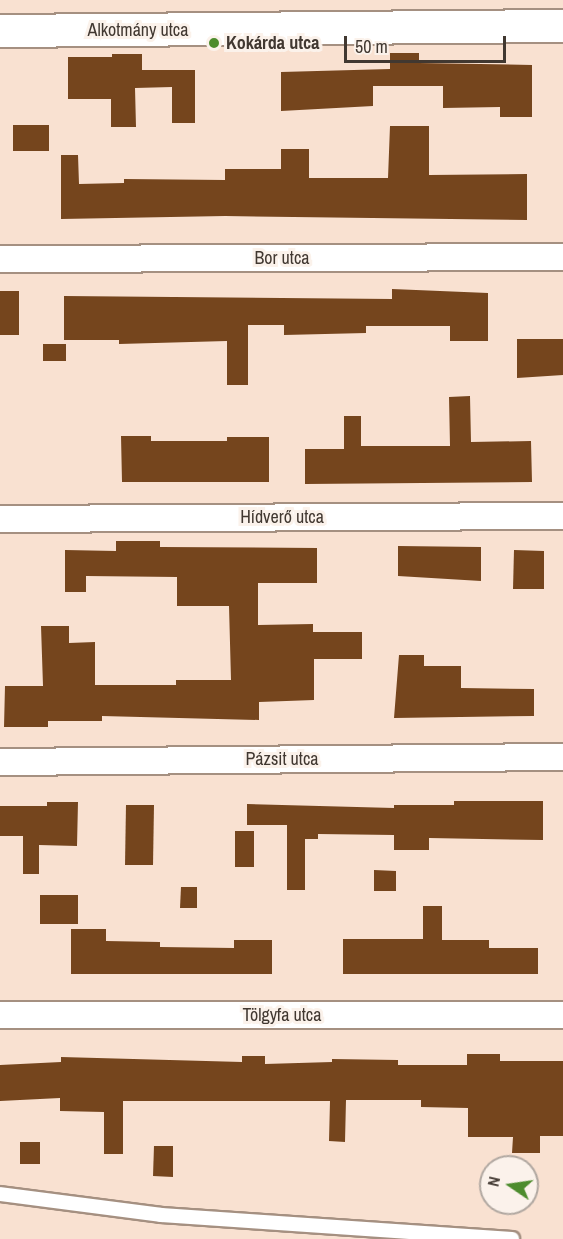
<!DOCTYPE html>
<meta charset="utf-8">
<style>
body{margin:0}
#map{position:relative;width:563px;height:1239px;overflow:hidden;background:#f9e1d1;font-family:"Archivo Narrow",sans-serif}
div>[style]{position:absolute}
.building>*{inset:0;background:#75451d}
.roads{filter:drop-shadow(2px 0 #a59081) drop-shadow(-2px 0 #a59081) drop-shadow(0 2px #a59081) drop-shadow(0 -2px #a59081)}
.service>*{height:14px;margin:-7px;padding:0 7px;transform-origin:7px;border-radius:7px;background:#fff}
.minor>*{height:26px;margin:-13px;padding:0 13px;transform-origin:13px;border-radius:13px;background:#fff}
.tertiary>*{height:32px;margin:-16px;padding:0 16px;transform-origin:16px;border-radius:16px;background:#fff}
.dots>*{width:16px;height:16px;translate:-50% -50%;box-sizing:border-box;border:3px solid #fbf2eb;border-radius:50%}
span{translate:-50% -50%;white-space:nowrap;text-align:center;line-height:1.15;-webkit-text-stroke:6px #fbf2eb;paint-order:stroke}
.street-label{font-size:18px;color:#413831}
.poi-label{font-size:18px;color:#413831;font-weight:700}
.left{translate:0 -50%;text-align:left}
.north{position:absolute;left:479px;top:1155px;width:60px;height:60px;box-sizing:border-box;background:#fbf2eb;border:2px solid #b1a8a1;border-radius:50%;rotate:283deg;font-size:16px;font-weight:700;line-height:24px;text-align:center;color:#413831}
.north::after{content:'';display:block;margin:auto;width:21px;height:27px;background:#4d8c2d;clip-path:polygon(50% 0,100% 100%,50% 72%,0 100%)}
.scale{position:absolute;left:344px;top:36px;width:162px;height:27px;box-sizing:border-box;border:3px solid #413831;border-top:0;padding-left:8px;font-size:18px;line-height:21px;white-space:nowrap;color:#413831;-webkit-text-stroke:4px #fbf2eb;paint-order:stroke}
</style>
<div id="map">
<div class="building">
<div style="clip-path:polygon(390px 53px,419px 53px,419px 63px,532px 65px,532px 117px,500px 117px,500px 107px,443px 108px,443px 86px,373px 86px,373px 106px,281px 111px,281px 72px,390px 69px)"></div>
<div style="clip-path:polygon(112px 54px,142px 54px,142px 70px,195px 70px,195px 123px,172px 123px,172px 87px,135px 88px,136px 127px,111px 127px,111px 99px,68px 99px,68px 57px,112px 57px)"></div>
<div style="clip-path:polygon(13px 125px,49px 125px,49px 151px,13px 151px)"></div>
<div style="clip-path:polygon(390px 126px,429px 126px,429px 175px,527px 174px,527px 220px,225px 216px,61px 219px,61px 155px,78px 155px,79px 184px,124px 183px,124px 179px,225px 180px,225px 169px,281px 169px,281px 149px,309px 149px,309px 178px,388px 178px)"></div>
<div style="clip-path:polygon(392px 289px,488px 293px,488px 341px,450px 341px,450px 326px,366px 326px,366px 333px,284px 335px,284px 325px,248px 325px,248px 385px,227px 385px,227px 341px,119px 344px,119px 340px,64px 340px,64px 296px,392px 299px)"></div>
<div style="clip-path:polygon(0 291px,19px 291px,19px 335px,0 335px)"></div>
<div style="clip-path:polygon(517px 339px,563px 339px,563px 375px,517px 378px)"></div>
<div style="clip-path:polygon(43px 344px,66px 344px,66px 361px,43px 361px)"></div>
<div style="clip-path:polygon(470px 396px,471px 442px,531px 441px,532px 482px,305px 484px,305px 449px,344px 449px,344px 416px,361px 416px,361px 446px,450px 446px,449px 397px)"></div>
<div style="clip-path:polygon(121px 436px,151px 436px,151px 441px,227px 441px,227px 437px,269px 437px,269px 482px,122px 482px)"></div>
<div style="clip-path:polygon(116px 541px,160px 541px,160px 547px,317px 548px,317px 583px,258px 583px,258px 625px,313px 624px,313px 632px,362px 632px,362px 659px,314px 659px,314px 700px,259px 702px,259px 720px,102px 716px,102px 721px,48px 721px,48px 727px,4px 727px,5px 686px,43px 686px,41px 626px,69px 626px,69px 643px,95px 642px,95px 685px,176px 685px,176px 680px,231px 680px,229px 606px,177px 606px,177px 577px,86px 576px,86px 592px,65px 592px,65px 550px,116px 551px)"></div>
<div style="clip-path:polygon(398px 546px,481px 547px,481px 581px,398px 576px)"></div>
<div style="clip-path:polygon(514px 550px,544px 551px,544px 589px,513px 589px)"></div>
<div style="clip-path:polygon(399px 655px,424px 655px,424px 666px,461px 666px,461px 688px,534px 689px,534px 716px,394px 718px)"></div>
<div style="clip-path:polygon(454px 801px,543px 801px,543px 840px,429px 838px,429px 850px,394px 850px,394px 835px,318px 834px,318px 839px,305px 839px,305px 890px,287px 890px,287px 825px,247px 825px,247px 804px,394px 808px,394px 805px,454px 805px)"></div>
<div style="clip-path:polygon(47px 802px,78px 802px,77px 846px,39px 845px,39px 874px,23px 874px,23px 836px,0 836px,0 806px,47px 806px)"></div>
<div style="clip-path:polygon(126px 805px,154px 805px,153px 865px,125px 865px)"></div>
<div style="clip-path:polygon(235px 831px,254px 831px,254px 867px,235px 867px)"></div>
<div style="clip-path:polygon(374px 870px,396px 871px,396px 891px,374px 891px)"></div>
<div style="clip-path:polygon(181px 887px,197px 887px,197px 908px,180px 908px)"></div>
<div style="clip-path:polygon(40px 895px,78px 895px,78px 924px,40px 924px)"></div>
<div style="clip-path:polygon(423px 906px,442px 906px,442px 940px,489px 940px,489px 948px,538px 948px,538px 974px,343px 974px,343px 939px,423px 939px)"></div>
<div style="clip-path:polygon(71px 929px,106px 929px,106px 941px,160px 942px,160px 947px,234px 948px,234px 940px,272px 940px,272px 974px,71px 974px)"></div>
<div style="clip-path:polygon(467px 1054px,500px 1054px,500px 1061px,563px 1061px,563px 1136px,540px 1136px,540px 1153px,512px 1153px,513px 1137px,468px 1137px,468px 1108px,421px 1107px,421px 1100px,346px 1100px,345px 1142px,329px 1141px,330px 1101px,123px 1101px,123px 1154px,104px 1154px,104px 1112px,60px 1111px,60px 1098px,0 1101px,0 1065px,61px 1062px,61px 1057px,242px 1062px,242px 1056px,265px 1056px,265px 1064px,332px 1062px,332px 1059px,398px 1060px,398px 1065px,467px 1065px)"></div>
<div style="clip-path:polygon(20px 1142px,40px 1142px,40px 1164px,20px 1164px)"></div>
<div style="clip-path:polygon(154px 1146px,173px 1146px,173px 1177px,153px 1176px)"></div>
</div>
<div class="roads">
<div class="service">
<div style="left:0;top:1194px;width:162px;rotate:7.4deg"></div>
<div style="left:161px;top:1215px;width:352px;rotate:3.9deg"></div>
</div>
<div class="minor">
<div style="left:0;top:259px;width:563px;rotate:-0.2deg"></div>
<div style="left:0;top:519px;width:563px;rotate:-0.31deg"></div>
<div style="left:0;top:762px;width:563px;rotate:-0.51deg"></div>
<div style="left:0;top:1015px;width:563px"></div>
</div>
<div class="tertiary">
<div style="left:0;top:31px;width:563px;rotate:-0.51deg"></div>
</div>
</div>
<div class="dots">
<div style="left:214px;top:43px;background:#4d8c2d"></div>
</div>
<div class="street-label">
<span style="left:138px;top:30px">Alkotmány utca</span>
<span style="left:282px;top:258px">Bor utca</span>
<span style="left:282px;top:517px">Hídverő utca</span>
<span style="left:282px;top:759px">Pázsit utca</span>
<span style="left:282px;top:1015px">Tölgyfa utca</span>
</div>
<div class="poi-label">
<span class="left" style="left:226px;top:43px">Kokárda utca</span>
</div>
<div class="north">N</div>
<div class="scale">50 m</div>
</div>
